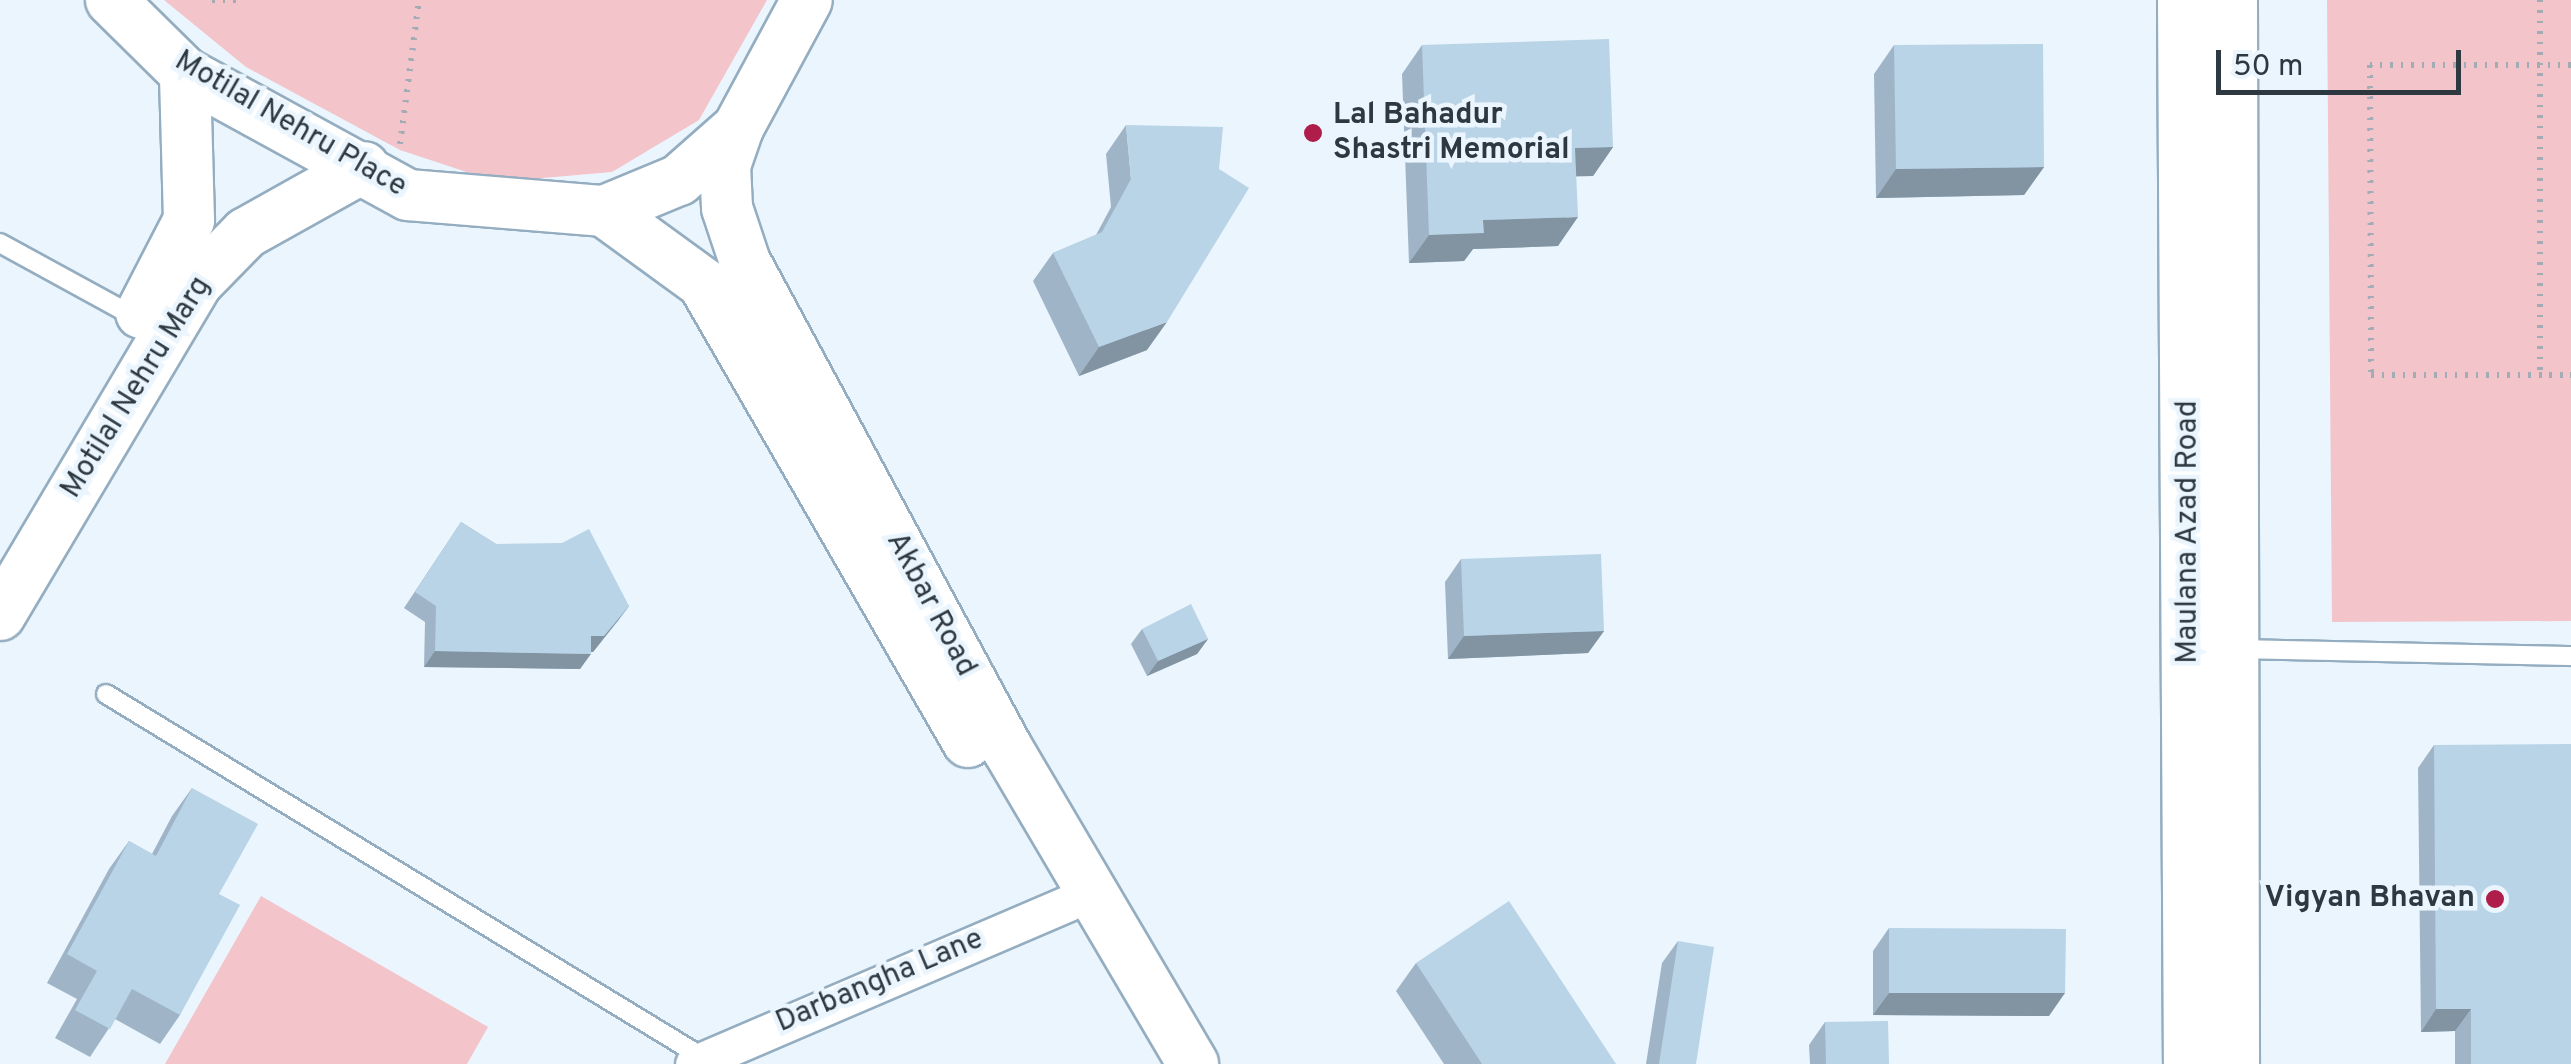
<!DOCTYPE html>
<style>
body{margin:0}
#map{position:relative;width:2571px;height:1064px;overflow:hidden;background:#eaf5fd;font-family:Overpass,sans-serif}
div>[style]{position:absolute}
.green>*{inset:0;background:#f3c4ca}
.path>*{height:6px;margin-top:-3px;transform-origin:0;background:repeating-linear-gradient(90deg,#a1acb4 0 2.5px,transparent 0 10.5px)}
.roads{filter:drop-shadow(2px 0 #94adc0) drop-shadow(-2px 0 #94adc0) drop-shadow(0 2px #94adc0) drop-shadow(0 -2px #94adc0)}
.service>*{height:18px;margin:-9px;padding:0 9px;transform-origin:9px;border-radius:9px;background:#fff}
.minor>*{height:35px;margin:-17.5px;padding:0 17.5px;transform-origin:17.5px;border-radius:17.5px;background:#fff}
.secondary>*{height:50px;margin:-25px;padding:0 25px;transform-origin:25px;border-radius:25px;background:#fff}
.wall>*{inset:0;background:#9fb5c7}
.shaded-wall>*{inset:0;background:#8294a2}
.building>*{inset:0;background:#b9d3e7}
.dots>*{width:28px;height:28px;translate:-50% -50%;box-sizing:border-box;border:5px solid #eaf5fd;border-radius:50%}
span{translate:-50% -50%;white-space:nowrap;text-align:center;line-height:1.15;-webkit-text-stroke:9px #eaf5fd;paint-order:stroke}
.poi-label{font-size:30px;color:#2d3840;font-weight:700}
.left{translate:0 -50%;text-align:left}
.right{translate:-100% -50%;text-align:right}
.street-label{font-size:30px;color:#2d3840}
.scale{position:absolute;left:2216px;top:50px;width:245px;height:45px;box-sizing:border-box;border:5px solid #2d3840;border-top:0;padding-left:12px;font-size:30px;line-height:35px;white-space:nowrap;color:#2d3840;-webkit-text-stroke:8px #eaf5fd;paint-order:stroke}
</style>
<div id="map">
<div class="green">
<div style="clip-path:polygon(164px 0,767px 0,699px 120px,612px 172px,497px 182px,400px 150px,246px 67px)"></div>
<div style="clip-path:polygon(2327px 0,2571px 0,2571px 621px,2332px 622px)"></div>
<div style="clip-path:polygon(261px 896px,488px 1027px,467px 1064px,165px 1064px)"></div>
</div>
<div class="path">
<div style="left:212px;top:0;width:27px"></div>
<div style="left:2540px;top:0;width:375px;rotate:90deg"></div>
<div style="left:2571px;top:65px;width:201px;rotate:180deg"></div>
<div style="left:2370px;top:65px;width:310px;rotate:89.8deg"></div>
<div style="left:2371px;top:375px;width:200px"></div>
<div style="left:400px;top:144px;width:145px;rotate:-82.5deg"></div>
</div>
<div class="roads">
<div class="service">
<div style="left:0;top:243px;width:156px;rotate:28.7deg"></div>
<div style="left:2234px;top:649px;width:337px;rotate:1.2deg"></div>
<div style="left:106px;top:694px;width:698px;rotate:31.34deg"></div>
</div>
<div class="minor">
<div style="left:693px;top:1064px;width:408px;rotate:-23.2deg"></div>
</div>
<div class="secondary">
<div style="left:111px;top:0;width:104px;rotate:44.6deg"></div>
<div style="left:185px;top:73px;width:254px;rotate:28.7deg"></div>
<div style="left:408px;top:195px;width:197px;rotate:4.7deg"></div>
<div style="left:604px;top:211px;width:81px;rotate:-22.5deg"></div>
<div style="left:679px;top:180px;width:79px;rotate:-41.4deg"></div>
<div style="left:738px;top:128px;width:145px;rotate:-61.7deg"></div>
<div style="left:2183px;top:0;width:1064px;rotate:89.68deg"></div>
<div style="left:2232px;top:0;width:1064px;rotate:89.89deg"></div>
<div style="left:738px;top:128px;width:39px;rotate:109deg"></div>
<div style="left:725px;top:165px;width:43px;rotate:87.3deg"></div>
<div style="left:727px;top:208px;width:57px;rotate:71.6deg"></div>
<div style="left:745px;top:262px;width:552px;rotate:61.67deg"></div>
<div style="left:1007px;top:748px;width:367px;rotate:59.5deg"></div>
<div style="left:604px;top:211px;width:122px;rotate:36deg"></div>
<div style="left:703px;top:283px;width:530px;rotate:60deg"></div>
<div style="left:141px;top:313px;width:105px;rotate:-62.7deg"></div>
<div style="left:189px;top:220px;width:147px;rotate:-91.6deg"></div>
<div style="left:0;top:615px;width:386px;rotate:-59.3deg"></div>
<div style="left:197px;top:283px;width:70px;rotate:-45.6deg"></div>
<div style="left:246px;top:233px;width:135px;rotate:-29.2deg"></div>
</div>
</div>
<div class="wall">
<div style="clip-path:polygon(1422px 45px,1613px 147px,1593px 176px,1576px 176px,1558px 246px,1473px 249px,1464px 261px,1409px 263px,1402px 74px)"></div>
<div style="clip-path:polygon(1894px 45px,2044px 167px,2024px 195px,1876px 198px,1874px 74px)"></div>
<div style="clip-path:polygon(1126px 125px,1147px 350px,1079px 376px,1033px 281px,1053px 253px,1096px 235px,1111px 207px,1106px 154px)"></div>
<div style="clip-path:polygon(461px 522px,496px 544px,629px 606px,618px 621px,593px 652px,591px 652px,580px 669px,424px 667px,425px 622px,404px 608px)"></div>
<div style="clip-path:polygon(1461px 559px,1604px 631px,1588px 653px,1448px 659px,1445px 582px)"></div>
<div style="clip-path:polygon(1142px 629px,1208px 639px,1197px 654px,1147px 676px,1131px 644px)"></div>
<div style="clip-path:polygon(2434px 745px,2571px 1064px,2455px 1064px,2455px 1031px,2421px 1032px,2418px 768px)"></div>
<div style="clip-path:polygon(192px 788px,219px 894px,180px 1015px,160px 1044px,115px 1019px,90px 1057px,55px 1038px,77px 999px,47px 983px,109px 869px,129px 841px,152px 854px,172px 816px)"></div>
<div style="clip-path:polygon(1889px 928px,2049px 1016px,1873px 1015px,1873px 951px)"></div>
<div style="clip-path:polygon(1678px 941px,1696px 1064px,1646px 1064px,1662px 963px)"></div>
<div style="clip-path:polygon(1416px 963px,1616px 1064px,1444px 1064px,1396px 991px)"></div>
<div style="clip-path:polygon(1825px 1022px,1889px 1064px,1810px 1064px,1809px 1045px)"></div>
</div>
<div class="shaded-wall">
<div style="clip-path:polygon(1613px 147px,1593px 176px,1555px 177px,1575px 148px)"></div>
<div style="clip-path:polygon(2044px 167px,2024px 195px,1876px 198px,1896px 169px)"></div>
<div style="clip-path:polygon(1578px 217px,1558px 246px,1473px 249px,1464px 261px,1409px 263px,1429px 235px,1483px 220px)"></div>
<div style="clip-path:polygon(1167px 322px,1147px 350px,1079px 376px,1099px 347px)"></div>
<div style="clip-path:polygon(629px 606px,593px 652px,580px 652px,591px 636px)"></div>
<div style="clip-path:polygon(1604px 631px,1588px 653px,1448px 659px,1464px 636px)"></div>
<div style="clip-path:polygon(1208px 639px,1197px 654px,1147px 676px,1158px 661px)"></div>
<div style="clip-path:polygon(435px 651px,591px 654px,580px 669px,424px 667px)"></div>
<div style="clip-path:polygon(1889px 993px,2065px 993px,2049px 1016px,1873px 1015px)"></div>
<div style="clip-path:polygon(2436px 1009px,2471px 1009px,2455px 1031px,2421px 1032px)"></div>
</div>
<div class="building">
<div style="clip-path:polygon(1609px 39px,1613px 147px,1575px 148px,1578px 217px,1483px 220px,1484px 233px,1429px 235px,1422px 45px)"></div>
<div style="clip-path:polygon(2043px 44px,2044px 167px,1896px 169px,1894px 45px)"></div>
<div style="clip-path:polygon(1126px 125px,1223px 127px,1219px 169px,1249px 188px,1167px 322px,1099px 347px,1053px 253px,1102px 232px,1131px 179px)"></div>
<div style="clip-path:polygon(461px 522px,496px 544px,562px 543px,589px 529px,629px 606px,604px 636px,591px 636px,591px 654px,435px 651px,436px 606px,415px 592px)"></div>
<div style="clip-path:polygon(1601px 554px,1604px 631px,1464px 636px,1461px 559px)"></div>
<div style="clip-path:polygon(1191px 604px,1208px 639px,1158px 661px,1142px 629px)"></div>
<div style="clip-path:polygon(2571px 744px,2571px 1064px,2471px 1064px,2471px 1009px,2436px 1009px,2434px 745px)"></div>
<div style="clip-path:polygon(192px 788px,258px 824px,219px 894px,240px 905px,180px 1015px,132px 989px,110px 1029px,75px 1010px,97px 971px,67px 954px,129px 841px,156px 856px)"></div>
<div style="clip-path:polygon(1509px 901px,1616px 1064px,1482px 1064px,1416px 963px)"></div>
<div style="clip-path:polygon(1889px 928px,2066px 929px,2065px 993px,1889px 993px)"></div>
<div style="clip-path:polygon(1678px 941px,1714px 947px,1696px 1064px,1659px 1064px)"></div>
<div style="clip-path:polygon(1888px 1021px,1889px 1064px,1826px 1064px,1825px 1022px)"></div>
</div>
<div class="dots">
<div style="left:1313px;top:133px;background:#af1d4a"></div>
<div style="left:2495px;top:899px;background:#af1d4a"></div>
</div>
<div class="poi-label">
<span class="left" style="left:1333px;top:133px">Lal Bahadur<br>Shastri Memorial</span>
<span class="right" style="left:2475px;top:899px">Vigyan Bhavan</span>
</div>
<div class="street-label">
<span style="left:290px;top:125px;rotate:30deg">Motilal Nehru Place</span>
<span style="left:137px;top:388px;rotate:-58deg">Motilal Nehru Marg</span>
<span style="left:2189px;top:532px;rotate:-90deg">Maulana Azad Road</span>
<span style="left:930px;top:605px;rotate:62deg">Akbar Road</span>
<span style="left:880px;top:982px;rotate:-23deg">Darbangha Lane</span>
</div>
<div class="scale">50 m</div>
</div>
